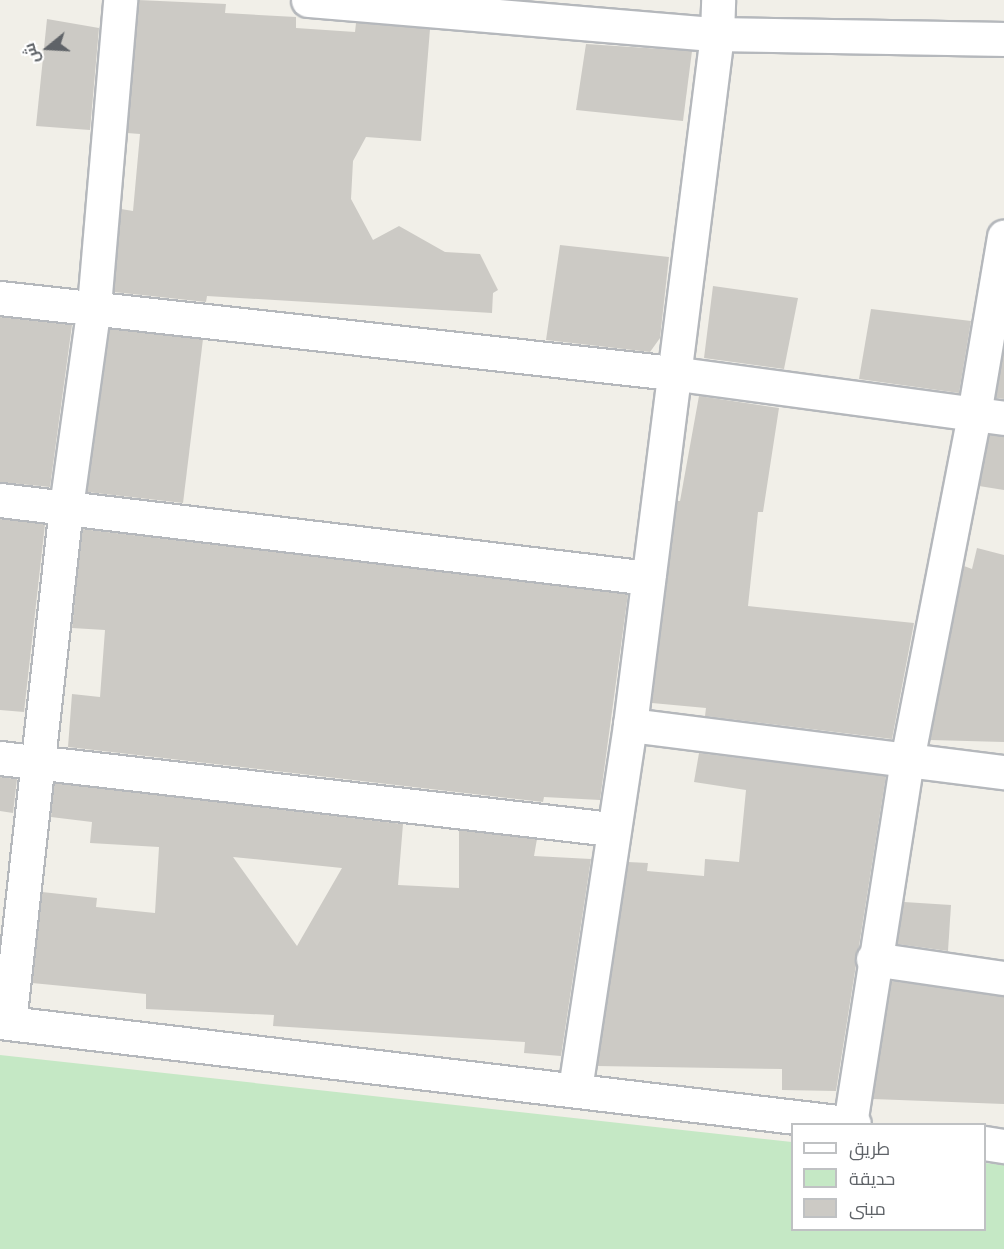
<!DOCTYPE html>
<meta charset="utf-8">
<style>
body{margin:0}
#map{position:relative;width:1004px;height:1249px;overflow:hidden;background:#f1efe8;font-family:"Archivo Narrow",Cairo,sans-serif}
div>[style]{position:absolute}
.green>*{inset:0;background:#c5e8c5}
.building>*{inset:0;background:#cccac5}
.roads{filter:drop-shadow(2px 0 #b5b8bc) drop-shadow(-2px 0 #b5b8bc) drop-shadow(0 2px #b5b8bc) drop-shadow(0 -2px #b5b8bc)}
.minor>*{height:33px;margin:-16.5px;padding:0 16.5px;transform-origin:16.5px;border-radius:16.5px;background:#fff}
span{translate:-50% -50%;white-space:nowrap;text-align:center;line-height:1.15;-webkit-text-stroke:4.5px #fff;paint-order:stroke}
.legend{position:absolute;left:791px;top:1123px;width:195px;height:108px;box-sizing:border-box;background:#fff;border:2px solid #bfc1c3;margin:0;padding:8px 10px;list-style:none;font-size:18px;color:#5f6368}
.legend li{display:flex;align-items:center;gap:12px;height:30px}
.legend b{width:30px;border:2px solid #bfc1c3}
.north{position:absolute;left:18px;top:18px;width:60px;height:60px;-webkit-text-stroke:4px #fff;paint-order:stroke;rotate:252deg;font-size:16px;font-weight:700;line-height:24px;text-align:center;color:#5f6368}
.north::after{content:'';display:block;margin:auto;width:21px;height:27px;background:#5f6368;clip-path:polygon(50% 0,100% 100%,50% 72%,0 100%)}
</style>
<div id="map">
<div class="green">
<div style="clip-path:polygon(0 1055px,792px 1142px,792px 1230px,984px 1230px,985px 1163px,1004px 1165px,1004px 1249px,0 1249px)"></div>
</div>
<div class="building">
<div style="clip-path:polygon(138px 0,226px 4px,225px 13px,296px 17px,296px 28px,355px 32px,356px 23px,430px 29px,421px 141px,366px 137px,353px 161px,351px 199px,373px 240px,399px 226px,445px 252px,480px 254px,498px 290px,493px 293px,492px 313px,207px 296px,206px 302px,114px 292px,121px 209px,133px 211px,140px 134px,127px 133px)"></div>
<div style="clip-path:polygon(47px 19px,99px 28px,90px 130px,36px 126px)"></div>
<div style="clip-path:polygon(586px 44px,692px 51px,683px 121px,576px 110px)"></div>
<div style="clip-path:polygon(560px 245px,669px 257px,660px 338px,650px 352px,546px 340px)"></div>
<div style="clip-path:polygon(713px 286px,798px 298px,784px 369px,704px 358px)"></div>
<div style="clip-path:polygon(871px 309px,971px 321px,959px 393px,859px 379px)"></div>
<div style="clip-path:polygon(0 317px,72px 325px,50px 487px,0 482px)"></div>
<div style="clip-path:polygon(110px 329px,203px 339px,183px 503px,87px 492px)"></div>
<div style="clip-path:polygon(1004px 349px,1004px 399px,996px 398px)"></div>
<div style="clip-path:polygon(699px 396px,779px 408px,763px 512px,758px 512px,748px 606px,914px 623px,892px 739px,705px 716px,706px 708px,652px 703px,677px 501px,680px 501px)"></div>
<div style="clip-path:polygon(989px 435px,1004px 436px,1004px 490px,979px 486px)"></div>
<div style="clip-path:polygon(0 519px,45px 524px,24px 712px,0 710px)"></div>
<div style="clip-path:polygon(82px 529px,628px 594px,600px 800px,544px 797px,543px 802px,68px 747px,72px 694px,100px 697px,105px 630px,72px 628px)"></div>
<div style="clip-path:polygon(977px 548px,1004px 555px,1004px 742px,930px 740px,964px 566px,972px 569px)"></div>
<div style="clip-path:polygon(699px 753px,886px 776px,836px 1091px,782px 1090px,782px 1069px,597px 1066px,628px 862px,648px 863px,647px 871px,704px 876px,705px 859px,739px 862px,746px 790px,694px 782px)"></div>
<div style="clip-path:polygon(0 777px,17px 779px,13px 813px,0 811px)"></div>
<div style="clip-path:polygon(evenodd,54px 783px,403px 824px,398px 885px,459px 888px,459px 830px,537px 839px,534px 856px,591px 859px,561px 1056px,524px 1053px,525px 1042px,273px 1026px,274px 1015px,146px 1009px,146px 994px,32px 983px,42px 892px,97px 898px,96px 907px,155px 913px,159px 847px,90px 843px,92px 822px,51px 817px,54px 783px,233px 857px,342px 868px,297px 946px,233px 857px)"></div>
<div style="clip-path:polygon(904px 902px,951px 905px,948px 951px,897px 944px)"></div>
<div style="clip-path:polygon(891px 981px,1004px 996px,1004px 1104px,873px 1099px)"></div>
</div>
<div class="roads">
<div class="minor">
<div style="left:308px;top:0;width:410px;rotate:4.8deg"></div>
<div style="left:717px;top:34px;width:287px;rotate:1deg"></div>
<div style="left:0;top:298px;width:676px;rotate:6.37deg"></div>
<div style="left:672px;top:373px;width:335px;rotate:7.7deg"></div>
<div style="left:0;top:500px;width:653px;rotate:6.86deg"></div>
<div style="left:630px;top:725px;width:377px;rotate:7.2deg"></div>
<div style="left:0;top:758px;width:615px;rotate:6.63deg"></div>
<div style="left:873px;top:959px;width:132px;rotate:8.3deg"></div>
<div style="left:0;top:1022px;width:860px;rotate:6.81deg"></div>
<div style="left:9px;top:1022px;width:518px;rotate:-83.68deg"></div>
<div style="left:66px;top:507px;width:203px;rotate:-82.1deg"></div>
<div style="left:94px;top:306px;width:307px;rotate:-85.1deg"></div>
<div style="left:575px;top:1089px;width:368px;rotate:-81.4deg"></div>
<div style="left:630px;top:725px;width:696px;rotate:-82.82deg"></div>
<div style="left:717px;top:34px;width:34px;rotate:-88deg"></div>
<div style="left:850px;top:1124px;width:368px;rotate:-81.1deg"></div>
<div style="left:907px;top:760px;width:352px;rotate:-79deg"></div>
<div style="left:974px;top:414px;width:180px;rotate:-80.4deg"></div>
<div style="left:984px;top:1143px;width:20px;rotate:9deg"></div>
</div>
</div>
<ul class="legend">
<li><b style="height:8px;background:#fff"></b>طريق</li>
<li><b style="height:16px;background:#c5e8c5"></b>حديقة</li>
<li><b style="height:16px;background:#cccac5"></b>مبنى</li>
</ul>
<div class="north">ش</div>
</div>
